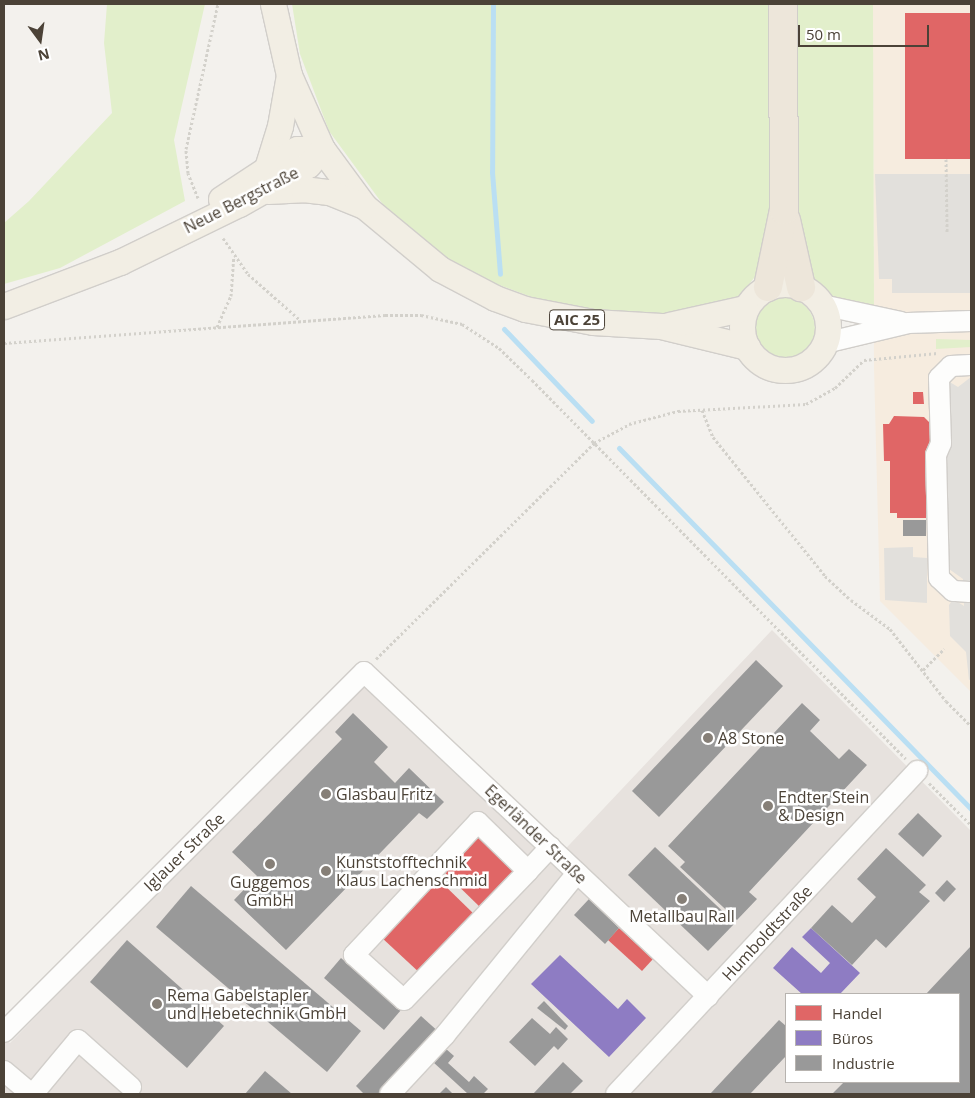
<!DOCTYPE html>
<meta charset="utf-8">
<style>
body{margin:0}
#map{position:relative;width:975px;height:1098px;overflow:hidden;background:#f3f1ed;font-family:"Open Sans",sans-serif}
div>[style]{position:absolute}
.commercial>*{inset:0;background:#f6ecdf}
.industrial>*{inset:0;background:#e7e2de}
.green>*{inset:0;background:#e2efcb}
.round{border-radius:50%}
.parking>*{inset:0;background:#e2e0dc}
.shops>*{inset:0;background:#e06666}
.offices>*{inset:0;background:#8e7cc3}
.industry>*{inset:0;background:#999}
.stream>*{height:5px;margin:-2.5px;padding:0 2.5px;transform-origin:2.5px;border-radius:2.5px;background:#badff3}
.path>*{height:3px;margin-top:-1.5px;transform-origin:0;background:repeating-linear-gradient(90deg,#d3d1cb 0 2.5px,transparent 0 5px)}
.roads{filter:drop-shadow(1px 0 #d1ceca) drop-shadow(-1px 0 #d1ceca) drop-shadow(0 1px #d1ceca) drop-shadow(0 -1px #d1ceca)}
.minor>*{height:20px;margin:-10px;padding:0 10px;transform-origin:10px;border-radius:10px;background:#fdfdfc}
.major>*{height:25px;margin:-12.5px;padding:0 12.5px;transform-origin:12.5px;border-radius:12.5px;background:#f2eee4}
.major>.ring{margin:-12.5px;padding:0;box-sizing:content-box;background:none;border:25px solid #f2eee4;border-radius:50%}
.highway>*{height:28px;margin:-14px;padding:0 14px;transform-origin:14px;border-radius:14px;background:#ede6da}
.dots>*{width:14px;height:14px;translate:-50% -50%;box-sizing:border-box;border:2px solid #fff;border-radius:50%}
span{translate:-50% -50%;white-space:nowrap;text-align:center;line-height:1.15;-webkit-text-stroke:5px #fff;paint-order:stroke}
.shield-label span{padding:1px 4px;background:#fff;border:1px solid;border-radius:4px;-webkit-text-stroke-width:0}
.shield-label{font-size:15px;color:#4b4237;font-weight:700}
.street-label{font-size:16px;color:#4b4237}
.poi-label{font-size:16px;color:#4b4237}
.left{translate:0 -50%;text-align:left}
.frame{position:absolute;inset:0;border:5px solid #4b4237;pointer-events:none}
.legend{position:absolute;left:785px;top:993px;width:175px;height:90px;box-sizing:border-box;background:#fff;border:1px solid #b7b3af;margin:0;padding:6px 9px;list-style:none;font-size:15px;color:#4b4237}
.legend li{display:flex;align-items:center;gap:10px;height:25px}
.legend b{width:25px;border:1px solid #b7b3af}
.north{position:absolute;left:15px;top:15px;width:50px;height:50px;-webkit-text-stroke:4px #fff;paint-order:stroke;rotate:166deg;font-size:14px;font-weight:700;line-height:20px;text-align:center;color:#4b4237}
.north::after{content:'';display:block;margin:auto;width:18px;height:22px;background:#4b4237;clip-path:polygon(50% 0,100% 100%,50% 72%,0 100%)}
.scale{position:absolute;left:798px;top:25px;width:131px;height:22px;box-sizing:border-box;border:2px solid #4b4237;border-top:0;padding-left:6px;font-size:15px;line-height:18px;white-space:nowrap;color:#4b4237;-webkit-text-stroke:4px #fff;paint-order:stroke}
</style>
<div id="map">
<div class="commercial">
<div style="clip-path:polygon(873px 4px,971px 4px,971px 692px,880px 601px,874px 367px)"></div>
</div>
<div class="industrial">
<div style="clip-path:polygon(evenodd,772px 630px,971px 831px,971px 1094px,4px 1094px,4px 1038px,10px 1043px,363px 681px,554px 861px,772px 630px,786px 994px,959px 994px,959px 1082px,786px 1082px,786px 994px)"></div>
</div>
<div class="green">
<div style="clip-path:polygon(107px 4px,205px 4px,174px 140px,185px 201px,60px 268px,4px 284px,4px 223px,29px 201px,112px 113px,104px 43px)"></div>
<div style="clip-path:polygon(292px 4px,769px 4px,770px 214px,760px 270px,738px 299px,686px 316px,625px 316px,545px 302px,464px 272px,387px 210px,329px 131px,300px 54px)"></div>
<div style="clip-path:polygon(794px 4px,873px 4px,874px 310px,832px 300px,814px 285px,804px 255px,796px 214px)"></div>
<div class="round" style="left:751px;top:297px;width:64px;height:64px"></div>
<div style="clip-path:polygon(936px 339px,971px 340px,971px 347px,936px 349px)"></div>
</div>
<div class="parking">
<div style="clip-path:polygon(875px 174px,971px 174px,971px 293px,892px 293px,892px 279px,879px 279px)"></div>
<div style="clip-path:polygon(971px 377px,971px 679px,969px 680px,966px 652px,950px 636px,949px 605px,953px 599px,964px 606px,963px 579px,949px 569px,944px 387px,948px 381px,958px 387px)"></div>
<div style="clip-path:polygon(913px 547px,913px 557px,927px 558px,927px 603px,885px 600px,884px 548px)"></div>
</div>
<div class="shops">
<div style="clip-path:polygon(905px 13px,971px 13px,971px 159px,905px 159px)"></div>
<div style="clip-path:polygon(913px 392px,923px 392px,924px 404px,913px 404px)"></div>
<div style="clip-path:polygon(894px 416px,924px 417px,930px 423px,929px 514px,926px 514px,926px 518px,897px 518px,897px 513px,890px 513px,890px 461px,884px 461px,883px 424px,889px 424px)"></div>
<div style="clip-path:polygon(480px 832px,521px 871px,483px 910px,443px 871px)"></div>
<div style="clip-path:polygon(437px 878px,477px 917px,422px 975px,381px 937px)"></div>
<div style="clip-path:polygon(619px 928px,653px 959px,642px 971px,608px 940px)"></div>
</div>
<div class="offices">
<div style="clip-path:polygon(811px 928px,860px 973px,840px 994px,802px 994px,773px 968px,792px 947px,821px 973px,830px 963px,802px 937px)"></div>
<div style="clip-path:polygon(560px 955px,618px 1009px,627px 999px,646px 1018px,609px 1057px,531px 984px)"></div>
</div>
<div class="industry">
<div style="clip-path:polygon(903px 520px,926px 520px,926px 536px,903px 536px)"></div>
<div style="clip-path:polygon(756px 660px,783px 686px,659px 817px,632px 791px)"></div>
<div style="clip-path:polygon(802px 703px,820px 720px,810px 731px,839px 759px,849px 749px,867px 765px,749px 892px,757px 899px,737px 920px,680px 867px,685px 862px,668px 846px)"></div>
<div style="clip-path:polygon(353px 713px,388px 747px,374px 762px,395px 783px,409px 768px,444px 802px,427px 819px,419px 813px,286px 950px,234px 900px,257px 876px,232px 852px,342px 739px,335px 732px)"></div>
<div style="clip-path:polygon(918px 813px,942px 836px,923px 857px,898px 834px)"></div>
<div style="clip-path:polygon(655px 847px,735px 923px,708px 951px,628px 875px)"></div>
<div style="clip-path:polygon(886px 848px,926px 885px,919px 892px,930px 901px,886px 948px,876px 939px,852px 965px,811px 928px,832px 905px,852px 923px,876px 897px,857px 879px)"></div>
<div style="clip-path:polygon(947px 880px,956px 889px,944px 902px,935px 893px)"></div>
<div style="clip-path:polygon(191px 886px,361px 1031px,327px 1072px,156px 927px)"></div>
<div style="clip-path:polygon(589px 899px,619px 928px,605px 944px,574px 915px)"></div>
<div style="clip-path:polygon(127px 940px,224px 1026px,187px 1068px,90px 982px)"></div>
<div style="clip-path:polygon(971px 946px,971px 1094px,832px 1094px,844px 1082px,959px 1082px,959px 994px,926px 994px)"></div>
<div style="clip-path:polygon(341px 958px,401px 1010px,384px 1030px,324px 978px)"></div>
<div style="clip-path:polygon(544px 1001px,568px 1026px,565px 1030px,537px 1008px)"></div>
<div style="clip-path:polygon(421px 1016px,441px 1034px,385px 1094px,364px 1094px,356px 1086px)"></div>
<div style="clip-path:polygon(532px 1018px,550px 1034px,556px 1027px,568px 1039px,558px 1050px,554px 1046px,535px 1066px,509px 1042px)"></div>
<div style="clip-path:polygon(779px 1020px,786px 1026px,786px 1056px,750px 1094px,710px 1094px)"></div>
<div style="clip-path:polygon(445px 1048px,454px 1056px,448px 1063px,469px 1082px,474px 1076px,488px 1089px,483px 1094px,468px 1094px,433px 1062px)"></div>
<div style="clip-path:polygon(563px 1062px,583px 1081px,570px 1094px,533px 1094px)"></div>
<div style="clip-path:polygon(265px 1071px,292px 1094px,245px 1094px)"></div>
<div style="clip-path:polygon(446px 1087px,453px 1094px,439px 1094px)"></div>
</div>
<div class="stream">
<div style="left:493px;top:4px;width:168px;rotate:90.3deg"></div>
<div style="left:492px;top:172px;width:102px;rotate:85.5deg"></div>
<div style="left:504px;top:329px;width:127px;rotate:46.3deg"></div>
<div style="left:619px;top:448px;width:504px;rotate:45.72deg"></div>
</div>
<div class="path">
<div style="left:946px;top:159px;width:74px;rotate:89.2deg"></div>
<div style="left:198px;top:198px;width:27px;rotate:-112deg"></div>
<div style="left:188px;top:173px;width:24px;rotate:-95deg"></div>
<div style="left:186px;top:149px;width:148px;rotate:-77.6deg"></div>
<div style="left:223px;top:238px;width:44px;rotate:55.2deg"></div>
<div style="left:248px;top:274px;width:69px;rotate:41.5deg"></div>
<div style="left:217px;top:327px;width:34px;rotate:-66deg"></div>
<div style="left:231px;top:296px;width:39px;rotate:-86deg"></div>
<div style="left:4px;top:343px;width:382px;rotate:-4.2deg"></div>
<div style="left:385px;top:315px;width:36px"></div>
<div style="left:421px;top:315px;width:42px;rotate:12.4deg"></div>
<div style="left:462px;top:324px;width:44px;rotate:33deg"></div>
<div style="left:499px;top:348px;width:46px;rotate:44.1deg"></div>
<div style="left:532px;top:380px;width:532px;rotate:45.38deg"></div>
<div style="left:702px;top:410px;width:29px;rotate:68deg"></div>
<div style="left:713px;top:437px;width:179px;rotate:51.1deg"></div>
<div style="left:825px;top:576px;width:35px;rotate:43deg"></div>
<div style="left:851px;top:600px;width:49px;rotate:36.6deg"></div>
<div style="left:890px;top:629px;width:91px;rotate:52.1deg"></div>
<div style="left:946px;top:701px;width:35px;rotate:45deg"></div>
<div style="left:376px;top:659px;width:307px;rotate:-44.7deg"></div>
<div style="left:594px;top:443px;width:40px;rotate:-28deg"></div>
<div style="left:629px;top:424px;width:51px;rotate:-14.9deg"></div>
<div style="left:678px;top:411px;width:128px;rotate:-3.1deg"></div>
<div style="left:806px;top:404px;width:33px;rotate:-29deg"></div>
<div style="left:835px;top:388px;width:40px;rotate:-44deg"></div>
<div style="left:864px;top:360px;width:74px;rotate:-5.4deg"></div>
<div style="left:923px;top:670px;width:30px;rotate:-45deg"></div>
<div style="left:929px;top:783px;width:59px;rotate:45deg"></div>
</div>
<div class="roads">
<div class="minor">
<div style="left:822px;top:305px;width:81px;rotate:12.1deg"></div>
<div style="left:825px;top:343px;width:85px;rotate:-13.5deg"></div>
<div style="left:908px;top:323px;width:63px;rotate:-1.8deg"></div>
<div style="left:969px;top:592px;width:16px;rotate:-176deg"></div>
<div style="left:953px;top:591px;width:19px;rotate:-137deg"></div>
<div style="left:939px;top:578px;width:123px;rotate:-91.4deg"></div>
<div style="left:936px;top:455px;width:13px;rotate:-67deg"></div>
<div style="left:941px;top:443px;width:65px;rotate:-91.8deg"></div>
<div style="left:939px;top:378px;width:17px;rotate:-45deg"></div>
<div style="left:951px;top:366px;width:19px;rotate:-3deg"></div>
<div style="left:528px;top:871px;width:70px;rotate:-135.6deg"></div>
<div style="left:478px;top:822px;width:182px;rotate:133deg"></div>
<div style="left:354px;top:955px;width:67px;rotate:42deg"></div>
<div style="left:404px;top:1000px;width:179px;rotate:-46.1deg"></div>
<div style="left:528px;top:871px;width:33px;rotate:-47deg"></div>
<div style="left:4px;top:1032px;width:509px;rotate:-45deg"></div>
<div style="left:364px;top:672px;width:473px;rotate:43.3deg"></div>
<div style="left:4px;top:1071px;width:35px;rotate:40deg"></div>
<div style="left:33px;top:1094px;width:70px;rotate:-50.2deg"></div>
<div style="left:78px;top:1040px;width:71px;rotate:41.6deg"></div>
<div style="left:390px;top:1094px;width:81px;rotate:-47deg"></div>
<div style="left:445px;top:1035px;width:209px;rotate:-50.8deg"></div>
<div style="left:616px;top:1094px;width:442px;rotate:-47deg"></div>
</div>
<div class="major">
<div style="left:273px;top:4px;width:73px;rotate:77.3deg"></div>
<div style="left:289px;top:75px;width:81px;rotate:66deg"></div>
<div style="left:322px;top:149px;width:71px;rotate:53.6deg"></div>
<div style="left:364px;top:206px;width:99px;rotate:39.7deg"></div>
<div style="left:440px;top:269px;width:62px;rotate:27.8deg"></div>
<div style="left:495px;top:298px;width:32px;rotate:20deg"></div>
<div style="left:525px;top:309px;width:69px;rotate:10.8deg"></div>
<div style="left:593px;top:322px;width:68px;rotate:3.4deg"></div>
<div style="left:661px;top:326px;width:89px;rotate:13.7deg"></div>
<div style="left:267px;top:168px;width:44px;rotate:-72.8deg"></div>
<div style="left:280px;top:126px;width:52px;rotate:-80deg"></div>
<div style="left:268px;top:191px;width:35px;rotate:-3deg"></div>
<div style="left:303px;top:189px;width:26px;rotate:7deg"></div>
<div style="left:329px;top:192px;width:38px;rotate:22deg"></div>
<div style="left:221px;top:199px;width:91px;rotate:-33.3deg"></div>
<div style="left:297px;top:149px;width:25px"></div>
<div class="ring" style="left:742px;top:284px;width:61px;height:61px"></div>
<div style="left:4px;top:306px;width:124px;rotate:-20.8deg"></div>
<div style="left:120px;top:262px;width:132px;rotate:-26deg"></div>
<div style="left:239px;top:204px;width:79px;rotate:-29.5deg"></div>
<div style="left:308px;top:165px;width:21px;rotate:-49deg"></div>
<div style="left:669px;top:325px;width:78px;rotate:-12.6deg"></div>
</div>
<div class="highway">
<div style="left:786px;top:220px;width:69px;rotate:77.4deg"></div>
<div style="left:768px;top:287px;width:79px;rotate:-78.3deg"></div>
<div style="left:784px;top:210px;width:206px;rotate:-90.3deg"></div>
</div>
</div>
<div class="dots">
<div style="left:708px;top:738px;background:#867f77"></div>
<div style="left:326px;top:794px;background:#867f77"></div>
<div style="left:768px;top:806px;background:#867f77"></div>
<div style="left:270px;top:864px;background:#867f77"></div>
<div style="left:326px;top:871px;background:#867f77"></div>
<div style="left:682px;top:899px;background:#867f77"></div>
<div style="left:157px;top:1004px;background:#867f77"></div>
</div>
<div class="shield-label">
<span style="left:577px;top:320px">AIC 25</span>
</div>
<div class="street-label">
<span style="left:241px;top:200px;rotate:-27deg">Neue Bergstraße</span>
<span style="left:536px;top:834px;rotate:44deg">Egerländer Straße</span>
<span style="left:184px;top:852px;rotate:-44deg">Iglauer Straße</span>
<span style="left:767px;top:933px;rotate:-47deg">Humboldtstraße</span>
</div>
<div class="poi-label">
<span class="left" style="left:718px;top:738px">A8 Stone</span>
<span class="left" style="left:336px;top:794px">Glasbau Fritz</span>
<span class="left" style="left:778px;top:806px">Endter Stein<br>&amp; Design</span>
<span class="left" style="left:336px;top:871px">Kunststofftechnik<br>Klaus Lachenschmid</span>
<span style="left:270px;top:891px">Guggemos<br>GmbH</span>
<span style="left:682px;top:916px">Metallbau Rall</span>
<span class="left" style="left:167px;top:1004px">Rema Gabelstapler<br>und Hebetechnik GmbH</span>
</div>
<div class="frame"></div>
<ul class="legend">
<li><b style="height:14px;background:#e06666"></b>Handel</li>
<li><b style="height:14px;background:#8e7cc3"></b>Büros</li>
<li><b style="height:14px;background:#999"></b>Industrie</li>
</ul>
<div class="north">N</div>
<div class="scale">50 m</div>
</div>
